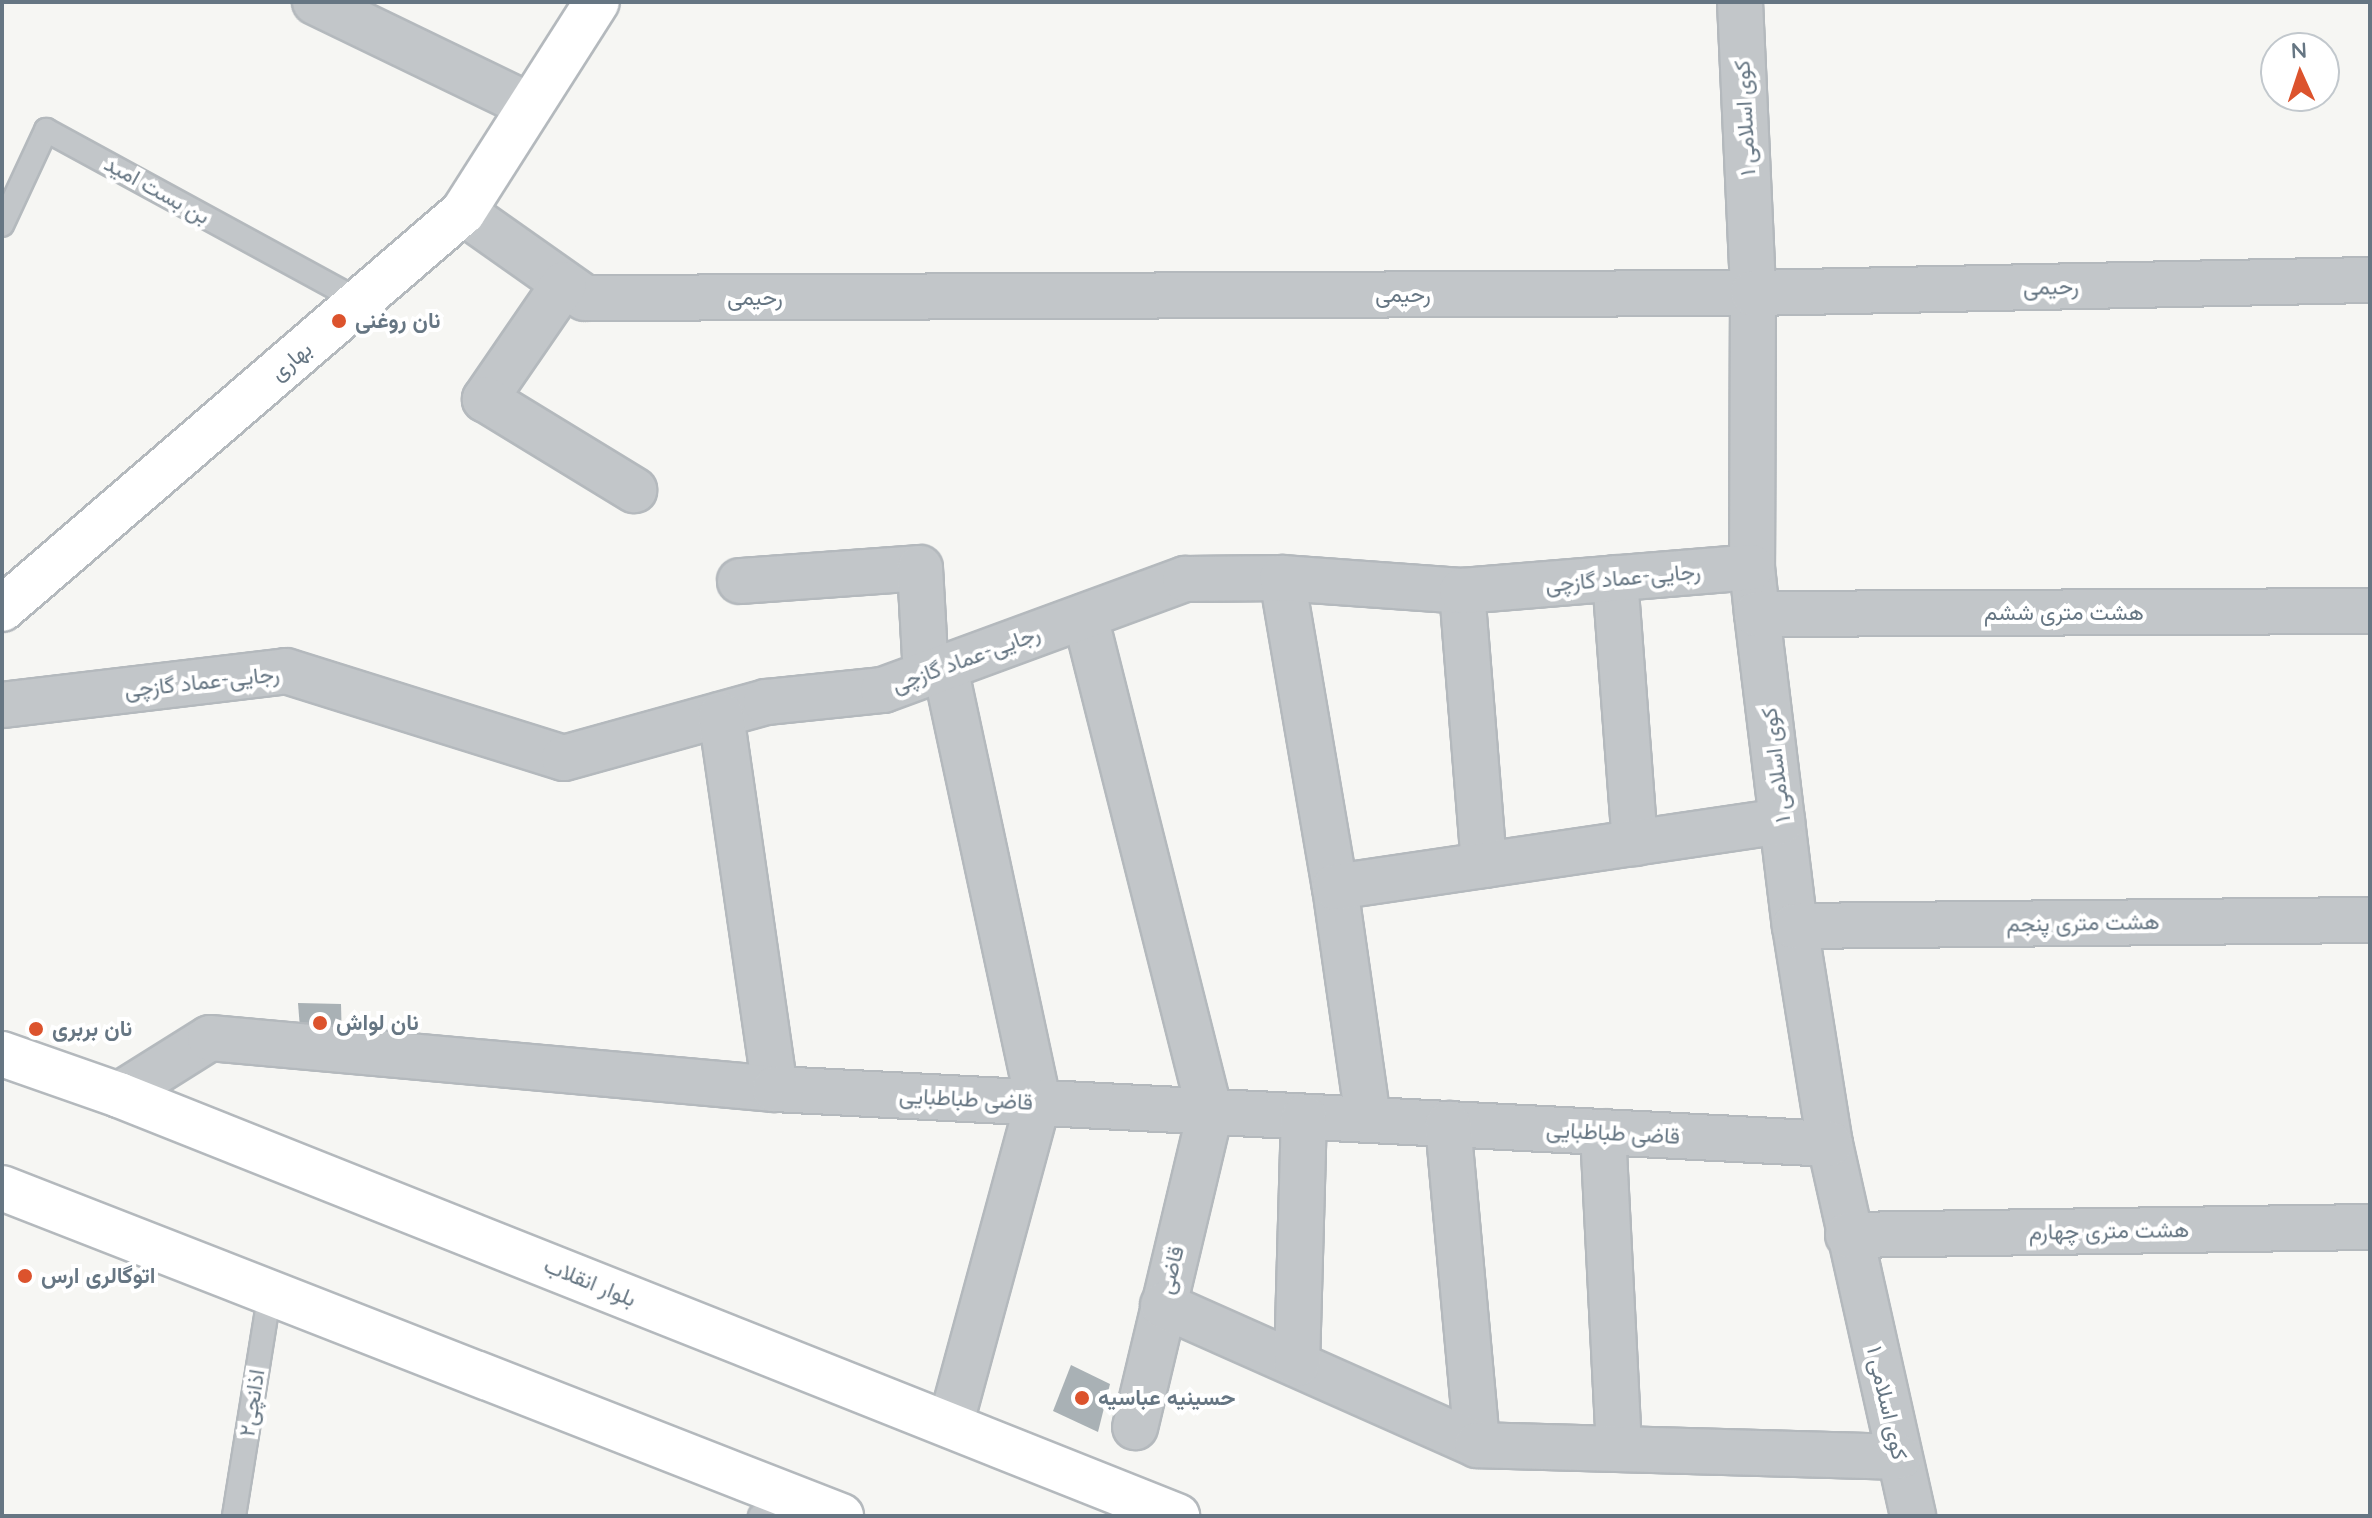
<!DOCTYPE html>
<meta charset="utf-8">
<style>
body{margin:0}
#map{position:relative;width:2372px;height:1518px;overflow:hidden;background:#f6f6f3;font-family:Quicksand,Vazirmatn,sans-serif}
div>[style]{position:absolute}
.building>*{inset:0;background:#a9b1b5}
.roads{filter:drop-shadow(2px 0 #b4b9bd) drop-shadow(-2px 0 #b4b9bd) drop-shadow(0 2px #b4b9bd) drop-shadow(0 -2px #b4b9bd)}
.lane>*{height:22px;margin:-11px;padding:0 11px;transform-origin:11px;border-radius:11px;background:#c2c6c9}
.street>*{height:44px;margin:-22px;padding:0 22px;transform-origin:22px;border-radius:22px;background:#c2c6c9}
.secondary>*{height:44px;margin:-22px;padding:0 22px;transform-origin:22px;border-radius:22px;background:#fff}
.primary>*{height:44px;margin:-22px;padding:0 22px;transform-origin:22px;border-radius:22px;background:#fff}
.dots>*{width:22px;height:22px;translate:-50% -50%;box-sizing:border-box;border:4px solid #fff;border-radius:50%}
span{translate:-50% -50%;white-space:nowrap;text-align:center;line-height:1.15;-webkit-text-stroke:8px #fff;paint-order:stroke}
.street-label{font-size:22px;color:#667683}
.poi-label{font-size:22px;color:#667683;font-weight:700}
.left{translate:0 -50%;text-align:left}
.frame{position:absolute;inset:0;border:4px solid #667683;pointer-events:none}
.north{position:absolute;left:2260px;top:32px;width:80px;height:80px;box-sizing:border-box;background:#fff;border:2px solid #c2c8cd;border-radius:50%;rotate:357deg;font-size:22px;font-weight:700;line-height:32px;text-align:center;color:#667683}
.north::after{content:'';display:block;margin:auto;width:28px;height:36px;background:#dc532d;clip-path:polygon(50% 0,100% 100%,50% 72%,0 100%)}
</style>
<div id="map">
<div class="building">
<div style="clip-path:polygon(298px 1003px,341px 1004px,342px 1044px,301px 1041px)"></div>
<div style="clip-path:polygon(1071px 1365px,1110px 1384px,1098px 1432px,1053px 1411px)"></div>
</div>
<div class="roads">
<div class="lane">
<div style="left:2px;top:225px;width:105px;rotate:-65.1deg"></div>
<div style="left:46px;top:130px;width:358px;rotate:28.6deg"></div>
<div style="left:234px;top:1516px;width:228px;rotate:-80.9deg"></div>
<div style="left:760px;top:1516px;width:43px;rotate:-16.3deg"></div>
</div>
<div class="street">
<div style="left:315px;top:2px;width:237px;rotate:25.8deg"></div>
<div style="left:1740px;top:2px;width:291px;rotate:87.4deg"></div>
<div style="left:1753px;top:293px;width:274px;rotate:90.2deg"></div>
<div style="left:1752px;top:567px;width:47px;rotate:83.9deg"></div>
<div style="left:1757px;top:614px;width:314px;rotate:83.1deg"></div>
<div style="left:1795px;top:926px;width:221px;rotate:80.9deg"></div>
<div style="left:1830px;top:1144px;width:381px;rotate:77.4deg"></div>
<div style="left:463px;top:212px;width:149px;rotate:35.2deg"></div>
<div style="left:585px;top:298px;width:1168px;rotate:-0.25deg"></div>
<div style="left:1753px;top:293px;width:617px;rotate:-1.21deg"></div>
<div style="left:564px;top:284px;width:140px;rotate:124.5deg"></div>
<div style="left:485px;top:399px;width:175px;rotate:31.4deg"></div>
<div style="left:1282px;top:578px;width:314px;rotate:80.3deg"></div>
<div style="left:1335px;top:887px;width:234px;rotate:81.9deg"></div>
<div style="left:1615px;top:578px;width:266px;rotate:85.7deg"></div>
<div style="left:740px;top:581px;width:180px;rotate:-4.1deg"></div>
<div style="left:920px;top:568px;width:106px;rotate:86.8deg"></div>
<div style="left:1462px;top:591px;width:275px;rotate:85.4deg"></div>
<div style="left:1757px;top:614px;width:613px;rotate:-0.28deg"></div>
<div style="left:1085px;top:616px;width:512px;rotate:75.88deg"></div>
<div style="left:1210px;top:1113px;width:323px;rotate:103.4deg"></div>
<div style="left:945px;top:667px;width:445px;rotate:77.9deg"></div>
<div style="left:1038px;top:1102px;width:335px;rotate:105.2deg"></div>
<div style="left:2px;top:705px;width:286px;rotate:-6.8deg"></div>
<div style="left:286px;top:671px;width:291px;rotate:17.4deg"></div>
<div style="left:564px;top:758px;width:210px;rotate:-15.5deg"></div>
<div style="left:766px;top:702px;width:118px;rotate:-5.9deg"></div>
<div style="left:883px;top:690px;width:322px;rotate:-20.2deg"></div>
<div style="left:1185px;top:579px;width:97px;rotate:-0.6deg"></div>
<div style="left:1282px;top:578px;width:180px;rotate:4.1deg"></div>
<div style="left:1462px;top:591px;width:291px;rotate:-4.7deg"></div>
<div style="left:721px;top:715px;width:378px;rotate:81.8deg"></div>
<div style="left:1335px;top:887px;width:452px;rotate:-8.4deg"></div>
<div style="left:1795px;top:926px;width:575px;rotate:-0.6deg"></div>
<div style="left:119px;top:1095px;width:107px;rotate:-32.1deg"></div>
<div style="left:210px;top:1038px;width:567px;rotate:5.16deg"></div>
<div style="left:775px;top:1089px;width:1056px;rotate:2.98deg"></div>
<div style="left:1448px;top:1124px;width:322px;rotate:84.8deg"></div>
<div style="left:1603px;top:1132px;width:317px;rotate:87.1deg"></div>
<div style="left:1848px;top:1235px;width:522px;rotate:-0.88deg"></div>
<div style="left:1163px;top:1305px;width:344px;rotate:24deg"></div>
<div style="left:1477px;top:1445px;width:422px;rotate:1.6deg"></div>
<div style="left:1297px;top:1364px;width:247px;rotate:-88.4deg"></div>
</div>
<div class="secondary">
<div style="left:2px;top:609px;width:608px;rotate:-40.73deg"></div>
<div style="left:463px;top:212px;width:249px;rotate:-57.5deg"></div>
</div>
<div class="primary">
<div style="left:2px;top:1054px;width:124px;rotate:19.3deg"></div>
<div style="left:119px;top:1095px;width:1139px;rotate:21.7deg"></div>
<div style="left:2px;top:1188px;width:901px;rotate:21.35deg"></div>
</div>
</div>
<div class="dots">
<div style="left:339px;top:321px;background:#dc532d"></div>
<div style="left:320px;top:1023px;background:#dc532d"></div>
<div style="left:36px;top:1029px;background:#dc532d"></div>
<div style="left:25px;top:1276px;background:#dc532d"></div>
<div style="left:1082px;top:1398px;background:#dc532d"></div>
</div>
<div class="street-label">
<span style="left:1745px;top:118px;rotate:-93deg">کوی اسلامی ۱</span>
<span style="left:157px;top:190px;rotate:29deg">بن بست امید</span>
<span style="left:2051px;top:287px;rotate:-1deg">رحیمی</span>
<span style="left:1403px;top:295px">رحیمی</span>
<span style="left:755px;top:298px">رحیمی</span>
<span style="left:291px;top:361px;rotate:-41deg">بهاری</span>
<span style="left:1623px;top:578px;rotate:-5deg">رجایی-عماد گازچی</span>
<span style="left:2064px;top:613px">هشت متری ششم</span>
<span style="left:966px;top:659px;rotate:-20deg">رجایی-عماد گازچی</span>
<span style="left:202px;top:682px;rotate:-6deg">رجایی-عماد گازچی</span>
<span style="left:1776px;top:765px;rotate:-97deg">کوی اسلامی ۱</span>
<span style="left:2083px;top:923px;rotate:-1deg">هشت متری پنجم</span>
<span style="left:966px;top:1099px;rotate:3deg">قاضی طباطبایی</span>
<span style="left:1613px;top:1133px;rotate:3deg">قاضی طباطبایی</span>
<span style="left:2109px;top:1231px;rotate:-1deg">هشت متری چهارم</span>
<span style="left:1171px;top:1270px;rotate:-76deg">قاضی</span>
<span style="left:590px;top:1282px;rotate:22deg">بلوار انقلاب</span>
<span style="left:252px;top:1403px;rotate:-81deg">اذانچی۲</span>
<span style="left:1887px;top:1403px;rotate:77deg">کوی اسلامی ۱</span>
</div>
<div class="poi-label">
<span class="left" style="left:355px;top:321px">نان روغنی</span>
<span class="left" style="left:336px;top:1023px">نان لواش</span>
<span class="left" style="left:52px;top:1029px">نان بربری</span>
<span class="left" style="left:41px;top:1276px">اتوگالری ارس</span>
<span class="left" style="left:1098px;top:1398px">حسینیه عباسیه</span>
</div>
<div class="frame"></div>
<div class="north">N</div>
</div>
